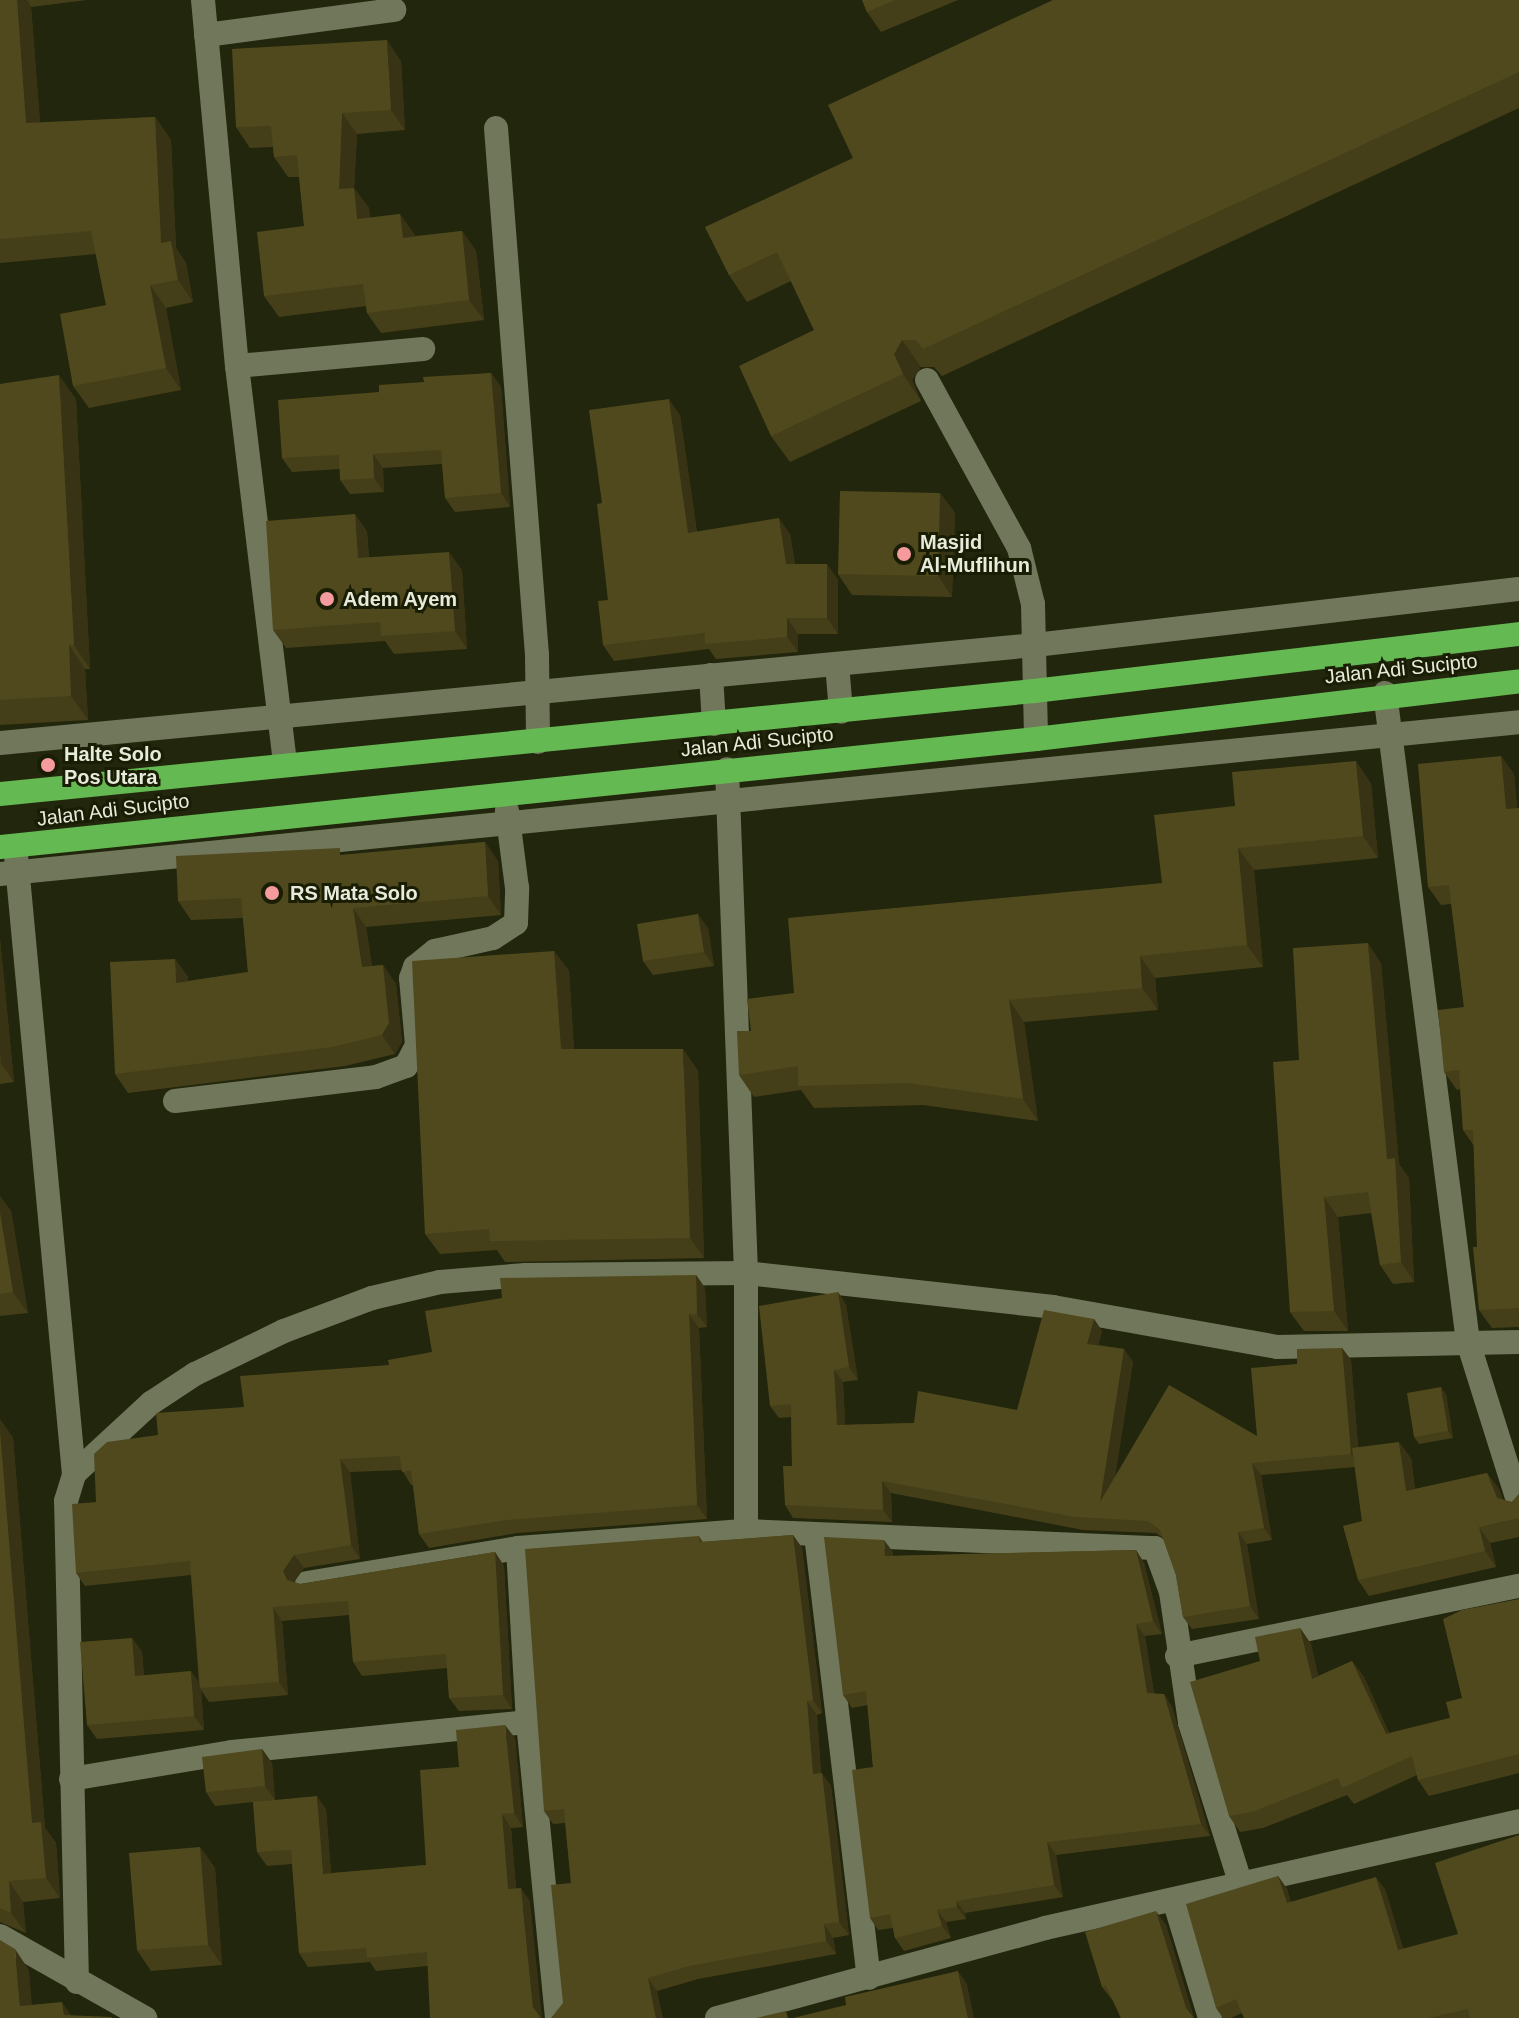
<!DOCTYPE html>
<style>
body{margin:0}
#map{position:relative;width:1519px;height:2018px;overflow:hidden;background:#21260d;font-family:Arial,sans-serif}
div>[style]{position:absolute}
.minor>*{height:24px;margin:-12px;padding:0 12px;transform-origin:12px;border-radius:12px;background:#70775b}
.highway>*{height:24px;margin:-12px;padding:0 12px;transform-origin:12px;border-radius:12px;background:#65b952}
.wall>*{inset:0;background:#453f19}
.shaded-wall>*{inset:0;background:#383314}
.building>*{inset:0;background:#50491d}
.dots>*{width:22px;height:22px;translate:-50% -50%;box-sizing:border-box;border:4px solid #181d04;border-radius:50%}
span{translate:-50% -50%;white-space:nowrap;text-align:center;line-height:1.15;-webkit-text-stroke:6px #181d04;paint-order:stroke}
.poi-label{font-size:20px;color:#e7ebdb;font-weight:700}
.left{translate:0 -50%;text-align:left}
.street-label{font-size:20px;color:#e7ebdb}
</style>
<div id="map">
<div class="minor">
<div style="left:203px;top:0;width:368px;rotate:84.7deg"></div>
<div style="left:237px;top:366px;width:401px;rotate:83.1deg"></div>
<div style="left:206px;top:35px;width:190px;rotate:-7.6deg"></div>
<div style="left:496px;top:128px;width:529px;rotate:85.55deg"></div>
<div style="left:537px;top:655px;width:87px;rotate:89.3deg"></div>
<div style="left:237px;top:366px;width:187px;rotate:-5.2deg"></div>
<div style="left:927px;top:380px;width:192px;rotate:61.3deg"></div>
<div style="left:1019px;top:548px;width:58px;rotate:76deg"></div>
<div style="left:1033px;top:604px;width:135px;rotate:88.7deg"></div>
<div style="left:837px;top:664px;width:48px;rotate:85.2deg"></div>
<div style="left:711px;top:675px;width:49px;rotate:86.5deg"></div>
<div style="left:1385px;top:693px;width:654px;rotate:82.71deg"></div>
<div style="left:1468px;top:1342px;width:170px;rotate:72.5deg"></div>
<div style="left:0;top:743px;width:1040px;rotate:-5.41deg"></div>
<div style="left:1035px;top:645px;width:487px;rotate:-6.6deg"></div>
<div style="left:16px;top:855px;width:622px;rotate:84.65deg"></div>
<div style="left:0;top:874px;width:1527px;rotate:-5.71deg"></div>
<div style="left:175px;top:1101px;width:202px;rotate:-6.8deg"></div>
<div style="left:376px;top:1077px;width:32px;rotate:-20deg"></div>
<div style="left:406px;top:1066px;width:24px;rotate:-62deg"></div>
<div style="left:417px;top:1045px;width:67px;rotate:-95.1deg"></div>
<div style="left:411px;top:978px;width:12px;rotate:-70deg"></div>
<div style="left:415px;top:967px;width:26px;rotate:-39deg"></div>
<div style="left:435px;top:951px;width:59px;rotate:-12.6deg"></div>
<div style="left:493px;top:938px;width:27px;rotate:-33deg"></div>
<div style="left:516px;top:923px;width:35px;rotate:-88deg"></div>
<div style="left:517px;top:888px;width:78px;rotate:-97.4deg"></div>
<div style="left:746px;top:1531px;width:409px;rotate:2.4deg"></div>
<div style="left:1155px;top:1548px;width:47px;rotate:70deg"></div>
<div style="left:1171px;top:1592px;width:132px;rotate:81.7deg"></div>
<div style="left:1190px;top:1723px;width:170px;rotate:72.5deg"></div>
<div style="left:816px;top:1535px;width:446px;rotate:83.2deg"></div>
<div style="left:307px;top:1583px;width:214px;rotate:-9.4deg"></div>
<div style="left:1177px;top:1656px;width:349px;rotate:-11.6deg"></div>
<div style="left:71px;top:1779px;width:163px;rotate:-9.5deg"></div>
<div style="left:232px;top:1752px;width:298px;rotate:-5.8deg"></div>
<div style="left:1174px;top:1900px;width:123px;rotate:73deg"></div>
<div style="left:0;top:1936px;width:167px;rotate:29.5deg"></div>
<div style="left:77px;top:1982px;width:481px;rotate:-91.3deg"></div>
<div style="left:66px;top:1501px;width:28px;rotate:-73deg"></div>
<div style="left:74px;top:1474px;width:105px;rotate:-42.7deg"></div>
<div style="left:151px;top:1403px;width:53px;rotate:-33.4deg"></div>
<div style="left:195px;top:1374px;width:99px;rotate:-25.8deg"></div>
<div style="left:284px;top:1331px;width:94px;rotate:-20.6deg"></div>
<div style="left:372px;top:1298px;width:70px;rotate:-13.2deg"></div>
<div style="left:440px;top:1282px;width:86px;rotate:-4.7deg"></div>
<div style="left:526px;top:1275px;width:220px;rotate:-0.5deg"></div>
<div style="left:746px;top:1273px;width:309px;rotate:6.3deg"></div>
<div style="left:1053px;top:1307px;width:228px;rotate:10.1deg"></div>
<div style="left:1277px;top:1347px;width:242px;rotate:-1.2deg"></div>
<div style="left:557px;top:2018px;width:297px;rotate:-95.6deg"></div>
<div style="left:528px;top:1722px;width:174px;rotate:-93.3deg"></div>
<div style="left:518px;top:1548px;width:229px;rotate:-4.3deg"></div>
<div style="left:746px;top:1531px;width:258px;rotate:-90deg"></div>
<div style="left:746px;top:1273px;width:504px;rotate:-92.16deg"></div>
<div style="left:717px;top:2018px;width:340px;rotate:-15.3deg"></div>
<div style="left:1045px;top:1928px;width:486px;rotate:-12.7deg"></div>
</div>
<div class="highway">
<div style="left:0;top:794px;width:1039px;rotate:-5.69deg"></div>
<div style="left:1034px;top:691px;width:488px;rotate:-6.7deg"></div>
<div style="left:0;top:847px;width:1042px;rotate:-5.95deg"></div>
<div style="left:1036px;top:739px;width:486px;rotate:-6.8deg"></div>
</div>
<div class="wall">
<div style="clip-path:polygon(0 0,87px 0,31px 7px,40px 123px,155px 117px,171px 140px,176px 248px,186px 263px,193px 302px,166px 308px,181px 390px,89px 408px,73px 386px,106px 305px,96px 254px,0 263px)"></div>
<div style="clip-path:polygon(862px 0,958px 0,881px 32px,867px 12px)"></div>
<div style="clip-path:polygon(1519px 0,1519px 108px,942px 376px,934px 367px,921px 367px,912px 380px,921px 401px,790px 462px,771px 436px,814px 330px,791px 281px,747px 302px,729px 275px,705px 227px)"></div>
<div style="clip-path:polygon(401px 61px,405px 130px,357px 134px,354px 188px,369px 208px,370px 218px,400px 214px,415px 236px,462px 231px,476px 251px,484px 320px,381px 333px,367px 313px,366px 306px,279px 317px,264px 296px,304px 226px,299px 177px,288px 177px,274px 157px,273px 147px,250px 148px,236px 127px)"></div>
<div style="clip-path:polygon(491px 373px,501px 387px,510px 507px,455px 512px,445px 498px,442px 464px,383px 468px,384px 492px,350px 494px,340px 480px,340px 469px,292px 472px,282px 458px,379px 392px,424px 382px)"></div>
<div style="clip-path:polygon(0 384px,76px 399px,90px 669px,85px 669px,88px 720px,0 725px)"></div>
<div style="clip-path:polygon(680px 415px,697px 532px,790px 534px,795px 564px,827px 564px,838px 580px,838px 634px,798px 634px,798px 652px,716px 659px,709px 649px,614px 661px,603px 645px,608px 600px,602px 503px)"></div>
<div style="clip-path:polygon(940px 493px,955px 513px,952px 597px,852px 595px,838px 574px)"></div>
<div style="clip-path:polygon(355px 514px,367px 532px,369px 557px,462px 570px,467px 649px,394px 654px,385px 641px,286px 648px,273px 630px)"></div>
<div style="clip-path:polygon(1501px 756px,1514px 774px,1517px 808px,1519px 808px,1519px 1327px,1492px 1328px,1479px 1310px,1474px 1146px,1463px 1130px,1460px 1089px,1457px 1090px,1444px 1072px,1464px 1007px,1451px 904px,1441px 905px,1428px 887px)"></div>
<div style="clip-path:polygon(1371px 783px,1378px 858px,1254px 870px,1263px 967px,1155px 978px,1158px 1010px,1024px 1022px,1038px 1121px,923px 1105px,814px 1108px,801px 1090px,754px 1097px,739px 1075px,751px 1031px,794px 993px,1162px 883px,1235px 806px)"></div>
<div style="clip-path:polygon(485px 842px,498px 861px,501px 915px,366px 927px,372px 966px,383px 965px,396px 984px,402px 1042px,395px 1054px,345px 1066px,128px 1093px,115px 1074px,175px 959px,188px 977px,188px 981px,248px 972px,243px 918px,191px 920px,178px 901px,345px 855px)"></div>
<div style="clip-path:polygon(708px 928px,714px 966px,653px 975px,643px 961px)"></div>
<div style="clip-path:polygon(0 939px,14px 1082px,0 1084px)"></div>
<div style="clip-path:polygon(554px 951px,569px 971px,574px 1049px,698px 1070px,704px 1258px,505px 1262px,497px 1250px,440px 1254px,425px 1234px)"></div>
<div style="clip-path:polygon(1381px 963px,1399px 1164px,1409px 1178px,1414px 1282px,1393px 1284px,1380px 1265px,1371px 1213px,1338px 1217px,1348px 1331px,1304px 1331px,1290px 1312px,1299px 1060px)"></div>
<div style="clip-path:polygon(0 1196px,11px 1211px,28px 1313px,0 1316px)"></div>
<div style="clip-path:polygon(696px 1275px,705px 1288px,707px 1327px,699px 1328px,707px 1519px,517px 1533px,429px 1548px,419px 1534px,413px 1485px,411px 1485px,402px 1470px,350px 1472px,360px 1559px,304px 1568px,294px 1582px,300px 1584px,495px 1552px,504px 1566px,512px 1709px,459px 1711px,449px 1698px,447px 1668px,362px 1676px,353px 1662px,349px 1615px,282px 1621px,288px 1695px,209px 1702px,201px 1690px,204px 1730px,97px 1739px,87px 1725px,132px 1638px,142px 1652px,144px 1675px,199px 1683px,191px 1575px,85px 1586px,76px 1573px,96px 1502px,158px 1435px,244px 1407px)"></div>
<div style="clip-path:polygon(838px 1292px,846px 1305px,858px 1380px,843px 1382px,845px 1425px,914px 1423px,1017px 1410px,1094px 1319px,1102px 1331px,1098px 1345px,1124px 1349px,1133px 1362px,1115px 1477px,1257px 1436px,1297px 1364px,1342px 1348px,1351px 1360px,1358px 1447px,1411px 1458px,1415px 1489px,1487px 1473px,1499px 1489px,1503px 1500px,1512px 1502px,1519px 1494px,1519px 1537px,1490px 1543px,1496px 1567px,1369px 1596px,1358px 1580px,1362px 1521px,1355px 1467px,1261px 1475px,1272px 1540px,1247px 1544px,1259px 1619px,1192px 1629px,1183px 1617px,1176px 1575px,1163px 1538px,1156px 1533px,1083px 1530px,891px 1493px,892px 1522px,793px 1518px,785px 1505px,792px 1466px,791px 1417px,779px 1418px,770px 1406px)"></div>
<div style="clip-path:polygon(1446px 1394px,1453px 1438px,1419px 1444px,1414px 1437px)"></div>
<div style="clip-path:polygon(0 1419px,13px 1438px,45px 1828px,56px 1843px,60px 1898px,23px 1902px,26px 1933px,0 1922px)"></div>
<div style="clip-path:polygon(793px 1535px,802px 1548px,822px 1713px,817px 1715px,821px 1773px,831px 1786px,849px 1935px,833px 1938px,836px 1954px,698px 1979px,657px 1991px,563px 2003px,571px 1883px,565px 1823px,553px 1824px,544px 1811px,699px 1536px,703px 1542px)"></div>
<div style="clip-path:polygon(1136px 1550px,1144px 1563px,1162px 1634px,1145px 1636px,1154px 1694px,1164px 1694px,1172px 1707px,1210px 1836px,1056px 1855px,1063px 1897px,965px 1913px,966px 1919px,946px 1922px,951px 1938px,904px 1951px,895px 1938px,893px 1928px,878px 1930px,870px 1918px,873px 1767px,868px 1705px,852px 1708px,843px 1695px,893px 1552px,893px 1556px)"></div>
<div style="clip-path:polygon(1519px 1599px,1519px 1773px,1429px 1796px,1418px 1780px,1417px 1775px,1354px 1804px,1347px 1795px,1263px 1828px,1240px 1832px,1229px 1816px,1260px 1661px,1300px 1628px,1311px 1644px,1318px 1676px,1352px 1661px,1364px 1677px,1389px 1733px,1450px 1718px)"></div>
<div style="clip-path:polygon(515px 1738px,523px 1827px,511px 1828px,516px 1888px,530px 1901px,427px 1966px,376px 1971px,370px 1962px,308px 1967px,299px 1953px,292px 1864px,267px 1866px,257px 1852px,253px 1802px,215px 1806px,206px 1792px,262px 1749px,272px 1763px,275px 1800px,326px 1809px,331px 1873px,426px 1865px,459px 1767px)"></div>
<div style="clip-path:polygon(200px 1847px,215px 1868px,222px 1965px,151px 1971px,137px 1950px)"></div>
<div style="clip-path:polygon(1278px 1876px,1287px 1889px,1291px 1902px,1385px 1889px,1403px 1948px,1519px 2018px,1244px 2018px,1242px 2013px,1231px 2018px,1223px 2018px,1216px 2008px)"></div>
<div style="clip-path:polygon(1166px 1925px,1194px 2018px,1121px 2018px,1113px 2001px,1102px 1987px)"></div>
</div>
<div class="shaded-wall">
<div style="clip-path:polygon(17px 0,27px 0,31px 7px,42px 146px,26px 123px)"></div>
<div style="clip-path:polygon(387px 40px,401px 61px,405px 130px,391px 110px)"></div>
<div style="clip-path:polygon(342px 113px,357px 134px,353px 210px,339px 189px)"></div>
<div style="clip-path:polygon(155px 117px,171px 140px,176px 248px,186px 263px,193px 302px,178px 280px,161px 243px)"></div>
<div style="clip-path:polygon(354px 188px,369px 208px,372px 240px,357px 219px)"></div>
<div style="clip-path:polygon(400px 214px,415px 235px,418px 258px,403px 238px)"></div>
<div style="clip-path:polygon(462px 231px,476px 251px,484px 320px,469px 300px)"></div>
<div style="clip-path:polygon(150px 285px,166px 308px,181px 390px,166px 368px)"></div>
<div style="clip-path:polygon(902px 340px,921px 367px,912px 380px,921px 401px,903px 374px,894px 354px)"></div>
<div style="clip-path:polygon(491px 373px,501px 387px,510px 507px,501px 493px)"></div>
<div style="clip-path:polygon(59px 375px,76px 399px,90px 669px,74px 645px)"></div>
<div style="clip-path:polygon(669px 399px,680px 415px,699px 549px,688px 533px)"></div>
<div style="clip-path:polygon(373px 454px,383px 468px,384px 492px,374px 478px)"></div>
<div style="clip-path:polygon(940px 493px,955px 513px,952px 597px,938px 576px)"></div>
<div style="clip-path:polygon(355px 514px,367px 532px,370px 576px,358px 558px)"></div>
<div style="clip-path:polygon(779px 518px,790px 534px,797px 580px,786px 564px)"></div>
<div style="clip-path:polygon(449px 552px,462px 570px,467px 649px,455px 631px)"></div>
<div style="clip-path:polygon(827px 564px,838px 580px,838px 634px,827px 618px)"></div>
<div style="clip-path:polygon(787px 618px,798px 634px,798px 652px,787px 637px)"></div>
<div style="clip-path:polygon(69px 645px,85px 669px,88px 720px,71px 696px)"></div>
<div style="clip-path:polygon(1501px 756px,1514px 774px,1519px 827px,1506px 809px)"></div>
<div style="clip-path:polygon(1356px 761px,1371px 783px,1378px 858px,1363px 836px)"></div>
<div style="clip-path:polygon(485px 842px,498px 861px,501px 915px,488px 896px)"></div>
<div style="clip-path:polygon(1238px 848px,1254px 870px,1263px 967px,1247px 945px)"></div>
<div style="clip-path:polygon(353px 908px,366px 927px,375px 985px,362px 967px)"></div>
<div style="clip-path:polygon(698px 914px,708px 928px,714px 966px,704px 952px)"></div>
<div style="clip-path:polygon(0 939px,14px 1082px,1px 1064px,0 1050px)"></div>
<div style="clip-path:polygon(1368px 943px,1381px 963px,1399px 1164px,1409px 1178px,1414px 1282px,1401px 1262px,1387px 1159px)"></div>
<div style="clip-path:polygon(554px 951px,569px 971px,575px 1070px,561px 1049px)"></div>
<div style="clip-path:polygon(1140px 956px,1155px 978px,1158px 1010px,1142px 988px)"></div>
<div style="clip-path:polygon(175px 959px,188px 977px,189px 1001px,176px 983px)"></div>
<div style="clip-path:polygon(383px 965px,396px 984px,402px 1042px,395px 1054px,382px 1035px)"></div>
<div style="clip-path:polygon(1009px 1000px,1024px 1022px,1038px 1121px,1023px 1099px)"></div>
<div style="clip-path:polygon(683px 1049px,698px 1070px,704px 1258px,690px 1238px)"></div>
<div style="clip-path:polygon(0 1196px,11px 1211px,28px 1313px,13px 1292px,0 1213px)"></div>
<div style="clip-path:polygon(1324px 1197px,1338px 1217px,1348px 1331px,1334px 1311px)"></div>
<div style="clip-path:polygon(696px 1275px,705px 1288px,707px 1327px,697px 1314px)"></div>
<div style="clip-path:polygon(838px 1292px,846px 1305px,858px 1380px,849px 1367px)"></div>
<div style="clip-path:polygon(689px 1314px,699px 1328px,707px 1519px,697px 1505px)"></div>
<div style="clip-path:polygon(1094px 1319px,1102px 1331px,1096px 1356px,1087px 1344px)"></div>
<div style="clip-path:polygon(1342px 1348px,1351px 1360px,1360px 1466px,1351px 1454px)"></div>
<div style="clip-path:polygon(1124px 1349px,1133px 1362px,1109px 1514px,1100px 1502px)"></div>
<div style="clip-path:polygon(834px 1370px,843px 1382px,846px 1437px,837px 1425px)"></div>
<div style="clip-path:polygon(1441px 1387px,1446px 1394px,1453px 1438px,1448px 1431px)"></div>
<div style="clip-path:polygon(0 1419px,13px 1438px,45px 1828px,56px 1843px,60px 1898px,46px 1878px,32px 1823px,0 1432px)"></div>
<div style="clip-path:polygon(1399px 1442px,1411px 1458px,1417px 1507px,1406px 1491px)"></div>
<div style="clip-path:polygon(340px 1459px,350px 1472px,360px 1559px,351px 1545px)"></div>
<div style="clip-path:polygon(1252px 1463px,1261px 1475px,1272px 1540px,1264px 1528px)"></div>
<div style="clip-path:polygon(1487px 1473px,1499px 1489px,1508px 1514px,1497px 1498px)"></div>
<div style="clip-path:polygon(882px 1481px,891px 1493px,892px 1522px,883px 1510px)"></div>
<div style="clip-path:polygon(1479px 1527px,1490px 1543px,1496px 1567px,1485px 1551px)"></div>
<div style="clip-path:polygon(1238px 1532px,1247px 1544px,1259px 1619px,1250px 1606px)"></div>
<div style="clip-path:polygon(793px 1535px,802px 1548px,822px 1713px,813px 1700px)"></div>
<div style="clip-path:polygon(884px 1540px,893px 1552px,894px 1569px,885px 1556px)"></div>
<div style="clip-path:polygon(1136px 1550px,1144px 1563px,1162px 1634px,1153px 1621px)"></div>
<div style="clip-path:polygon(495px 1552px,504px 1566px,512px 1709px,503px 1695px)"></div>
<div style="clip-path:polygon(294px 1555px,304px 1568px,292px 1585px,287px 1580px,283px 1571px)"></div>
<div style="clip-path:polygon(273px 1607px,282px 1621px,288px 1695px,279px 1682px)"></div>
<div style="clip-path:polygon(1136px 1624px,1145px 1636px,1156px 1706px,1147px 1693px)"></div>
<div style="clip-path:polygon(1300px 1628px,1311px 1644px,1323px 1695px,1312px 1679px)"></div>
<div style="clip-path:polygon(132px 1638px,142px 1652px,145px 1690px,135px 1676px)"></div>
<div style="clip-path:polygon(1352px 1661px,1364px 1677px,1397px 1750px,1386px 1734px)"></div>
<div style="clip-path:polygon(191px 1671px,201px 1685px,204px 1730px,194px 1716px)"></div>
<div style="clip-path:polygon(1164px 1694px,1172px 1707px,1210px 1836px,1201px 1824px)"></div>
<div style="clip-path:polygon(807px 1701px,817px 1715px,822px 1787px,813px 1774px)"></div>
<div style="clip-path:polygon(505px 1725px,515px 1738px,523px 1827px,514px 1813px)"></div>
<div style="clip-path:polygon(262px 1749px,272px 1763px,275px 1800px,265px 1786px)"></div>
<div style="clip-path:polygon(822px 1773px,831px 1786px,849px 1935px,839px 1922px)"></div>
<div style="clip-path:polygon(317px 1796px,326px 1809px,332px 1887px,323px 1874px)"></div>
<div style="clip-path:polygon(502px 1814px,511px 1828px,517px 1902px,508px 1889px)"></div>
<div style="clip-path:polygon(1047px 1842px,1056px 1855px,1063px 1897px,1054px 1885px)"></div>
<div style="clip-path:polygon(200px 1847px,215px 1868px,222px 1965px,208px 1945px)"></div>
<div style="clip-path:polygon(1278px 1876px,1287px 1889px,1295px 1916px,1287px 1903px)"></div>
<div style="clip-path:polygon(1376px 1877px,1385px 1889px,1407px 1962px,1398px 1950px)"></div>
<div style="clip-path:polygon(9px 1881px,23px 1902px,26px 1933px,11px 1913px)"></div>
<div style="clip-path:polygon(521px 1888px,530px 1901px,542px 2018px,541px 2018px,533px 2007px)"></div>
<div style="clip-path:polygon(956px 1901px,965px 1913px,966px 1919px,957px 1907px)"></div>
<div style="clip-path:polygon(937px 1910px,946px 1922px,951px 1938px,942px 1926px)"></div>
<div style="clip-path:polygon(1156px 1911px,1166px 1925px,1194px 2018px,1186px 2008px)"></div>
<div style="clip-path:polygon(824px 1924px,833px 1938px,836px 1954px,826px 1941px)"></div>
<div style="clip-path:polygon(15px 1949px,29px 1970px,33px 2018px,20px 2006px)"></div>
<div style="clip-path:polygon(958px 1971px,967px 1984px,974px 2018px,968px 2018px)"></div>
<div style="clip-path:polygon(648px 1978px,657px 1991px,663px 2018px,656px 2018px)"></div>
<div style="clip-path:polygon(62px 2002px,73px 2018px,64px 2015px)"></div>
</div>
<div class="building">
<div style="clip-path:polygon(0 0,17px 0,26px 123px,155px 117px,161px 243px,171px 241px,178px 280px,150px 285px,166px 368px,73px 386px,60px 314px,106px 305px,91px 231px,0 239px)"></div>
<div style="clip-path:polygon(862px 0,895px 0,867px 12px)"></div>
<div style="clip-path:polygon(1053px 0,1519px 0,1519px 72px,923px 349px,916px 340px,902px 340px,894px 354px,903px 374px,771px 436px,739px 366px,814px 330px,777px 252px,729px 275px,705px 227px,853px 158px,828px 105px)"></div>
<div style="clip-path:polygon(387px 40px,391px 110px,342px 113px,339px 189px,354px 188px,357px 219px,400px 214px,403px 238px,462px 231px,469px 300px,367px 313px,363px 284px,264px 296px,257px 232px,304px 226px,297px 155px,274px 157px,271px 126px,236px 127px,232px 49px)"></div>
<div style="clip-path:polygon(491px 373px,501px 493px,445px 498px,441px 450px,373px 454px,374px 478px,340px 480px,339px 455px,282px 458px,278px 400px,379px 392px,379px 385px,424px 382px,423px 377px)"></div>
<div style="clip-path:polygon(59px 375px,74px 645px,69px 645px,71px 696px,0 700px,0 384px)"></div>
<div style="clip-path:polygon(669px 399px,688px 533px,779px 518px,786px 564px,827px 564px,827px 618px,787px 618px,787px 637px,705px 644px,705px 633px,603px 645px,598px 601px,608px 600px,597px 504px,602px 503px,589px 410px)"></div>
<div style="clip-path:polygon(840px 491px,940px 493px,938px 576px,838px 574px)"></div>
<div style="clip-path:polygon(355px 514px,358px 558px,449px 552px,455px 631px,381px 636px,380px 622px,273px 630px,266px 521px)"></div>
<div style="clip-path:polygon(1501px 756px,1506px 809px,1519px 808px,1519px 1308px,1479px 1310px,1473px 1247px,1477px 1247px,1473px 1130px,1463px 1130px,1459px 1070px,1444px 1072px,1438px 1010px,1464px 1007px,1449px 885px,1428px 887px,1418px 764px)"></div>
<div style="clip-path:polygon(1356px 761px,1363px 836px,1238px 848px,1247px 945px,1140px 956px,1142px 988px,1009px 1000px,1023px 1099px,908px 1083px,798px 1086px,798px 1066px,739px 1075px,737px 1031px,751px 1031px,747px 999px,794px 993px,788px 918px,1162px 883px,1154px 815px,1235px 806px,1232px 772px)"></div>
<div style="clip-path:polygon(485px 842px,488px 896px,353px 908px,362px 967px,383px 965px,389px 1023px,382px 1035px,332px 1047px,115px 1074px,110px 962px,175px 959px,176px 983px,248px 972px,241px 898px,178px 901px,176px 856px,340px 848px,340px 855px)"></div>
<div style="clip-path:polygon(698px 914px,704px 952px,643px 961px,637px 924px)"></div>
<div style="clip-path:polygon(1368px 943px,1387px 1159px,1395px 1158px,1401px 1262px,1380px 1265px,1368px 1192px,1324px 1197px,1334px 1311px,1290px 1312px,1273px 1062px,1299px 1060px,1293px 948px)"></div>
<div style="clip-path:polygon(554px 951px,561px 1049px,683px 1049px,690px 1238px,490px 1241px,489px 1229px,425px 1234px,412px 961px)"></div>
<div style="clip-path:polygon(0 1213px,13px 1292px,0 1294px)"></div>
<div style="clip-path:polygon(696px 1275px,697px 1314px,689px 1314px,697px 1505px,507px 1520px,419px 1534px,411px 1470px,402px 1472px,400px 1456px,340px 1459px,351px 1545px,294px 1555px,283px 1571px,287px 1580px,300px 1584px,495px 1552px,503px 1695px,449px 1698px,446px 1654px,353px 1662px,348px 1601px,273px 1607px,279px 1682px,200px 1688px,190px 1561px,76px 1573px,72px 1504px,96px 1502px,94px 1454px,107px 1442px,158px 1435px,156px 1413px,244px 1407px,240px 1376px,389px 1365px,388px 1360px,432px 1352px,425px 1311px,502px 1298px,500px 1278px)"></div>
<div style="clip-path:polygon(838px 1292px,849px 1367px,834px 1370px,837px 1425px,914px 1423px,918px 1391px,1017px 1410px,1044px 1310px,1094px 1319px,1087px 1344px,1124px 1349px,1100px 1502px,1169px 1385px,1257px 1436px,1251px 1368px,1297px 1364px,1297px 1349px,1342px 1348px,1351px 1454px,1252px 1463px,1264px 1528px,1238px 1532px,1250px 1606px,1183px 1617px,1176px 1575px,1160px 1530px,1148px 1521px,1075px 1517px,882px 1481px,883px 1510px,785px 1505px,783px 1466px,792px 1466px,791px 1404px,770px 1406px,759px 1306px)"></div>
<div style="clip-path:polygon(1441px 1387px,1448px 1431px,1414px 1437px,1407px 1393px)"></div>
<div style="clip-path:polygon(0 1432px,32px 1823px,41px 1822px,46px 1878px,9px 1881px,11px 1913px,0 1908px)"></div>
<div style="clip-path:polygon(1399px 1442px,1406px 1491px,1487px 1473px,1497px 1498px,1512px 1502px,1519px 1494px,1519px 1518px,1479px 1527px,1485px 1551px,1358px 1580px,1343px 1526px,1362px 1521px,1352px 1448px)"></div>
<div style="clip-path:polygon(793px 1535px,813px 1700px,807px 1701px,813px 1774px,822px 1773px,839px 1922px,824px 1924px,826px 1941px,689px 1966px,648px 1978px,656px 2018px,551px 2018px,563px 2003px,551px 1885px,571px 1883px,564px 1809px,544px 1811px,525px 1549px,699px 1536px,699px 1542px)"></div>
<div style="clip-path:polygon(824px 1537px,884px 1540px,885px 1556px,1136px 1550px,1153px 1621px,1136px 1624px,1147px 1693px,1164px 1694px,1201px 1824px,1047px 1842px,1054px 1885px,956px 1901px,957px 1907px,937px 1910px,942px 1926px,895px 1938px,890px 1914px,870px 1918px,852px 1770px,873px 1767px,866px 1691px,843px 1695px)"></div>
<div style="clip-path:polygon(1519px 1599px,1519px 1754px,1418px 1780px,1412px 1756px,1342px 1788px,1338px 1778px,1252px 1812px,1229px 1816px,1190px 1682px,1260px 1661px,1255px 1637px,1300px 1628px,1312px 1679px,1352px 1661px,1386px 1734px,1450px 1718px,1446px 1702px,1462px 1698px,1443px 1619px,1462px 1610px)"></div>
<div style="clip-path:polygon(132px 1638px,135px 1676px,191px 1671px,194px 1716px,87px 1725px,80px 1642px)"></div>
<div style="clip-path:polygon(505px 1725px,514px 1813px,502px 1814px,508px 1889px,521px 1888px,533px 2007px,541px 2018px,430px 2018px,427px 1952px,367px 1958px,366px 1948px,299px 1953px,291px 1850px,257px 1852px,253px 1802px,317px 1796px,323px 1874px,426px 1865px,420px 1770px,459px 1767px,456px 1730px)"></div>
<div style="clip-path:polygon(262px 1749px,265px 1786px,206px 1792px,202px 1757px)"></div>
<div style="clip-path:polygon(1519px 1835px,1519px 2018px,1470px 2018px,1468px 2009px,1428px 2018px,1244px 2018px,1236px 1999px,1216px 2008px,1186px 1904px,1278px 1876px,1287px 1903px,1376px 1877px,1398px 1950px,1458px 1934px,1435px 1863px)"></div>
<div style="clip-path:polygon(200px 1847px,208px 1945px,137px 1950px,129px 1853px)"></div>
<div style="clip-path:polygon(1156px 1911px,1186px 2008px,1193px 2017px,1190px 2018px,1121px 2018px,1106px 1986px,1102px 1987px,1085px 1932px)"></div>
<div style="clip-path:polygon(0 1940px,15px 1949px,20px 2006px,62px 2002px,64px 2015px,112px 2017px,112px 2018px,0 2018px)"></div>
<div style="clip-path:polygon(958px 1971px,968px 2018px,793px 2018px,846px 2005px,845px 1997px)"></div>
<div style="clip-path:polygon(786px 2011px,788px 2018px,756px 2018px)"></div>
</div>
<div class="dots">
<div style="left:904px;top:554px;background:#f59b9d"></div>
<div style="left:327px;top:599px;background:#f59b9d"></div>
<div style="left:48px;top:765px;background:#f59b9d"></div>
<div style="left:272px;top:893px;background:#f59b9d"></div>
</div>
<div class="poi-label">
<span class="left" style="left:920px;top:554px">Masjid<br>Al-Muflihun</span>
<span class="left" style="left:343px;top:599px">Adem Ayem</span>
<span class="left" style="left:64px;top:766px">Halte Solo<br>Pos Utara</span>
<span class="left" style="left:290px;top:893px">RS Mata Solo</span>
</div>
<div class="street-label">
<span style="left:1401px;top:669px;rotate:-6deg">Jalan Adi Sucipto</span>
<span style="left:757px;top:742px;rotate:-6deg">Jalan Adi Sucipto</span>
<span style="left:113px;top:810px;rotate:-7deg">Jalan Adi Sucipto</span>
</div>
</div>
